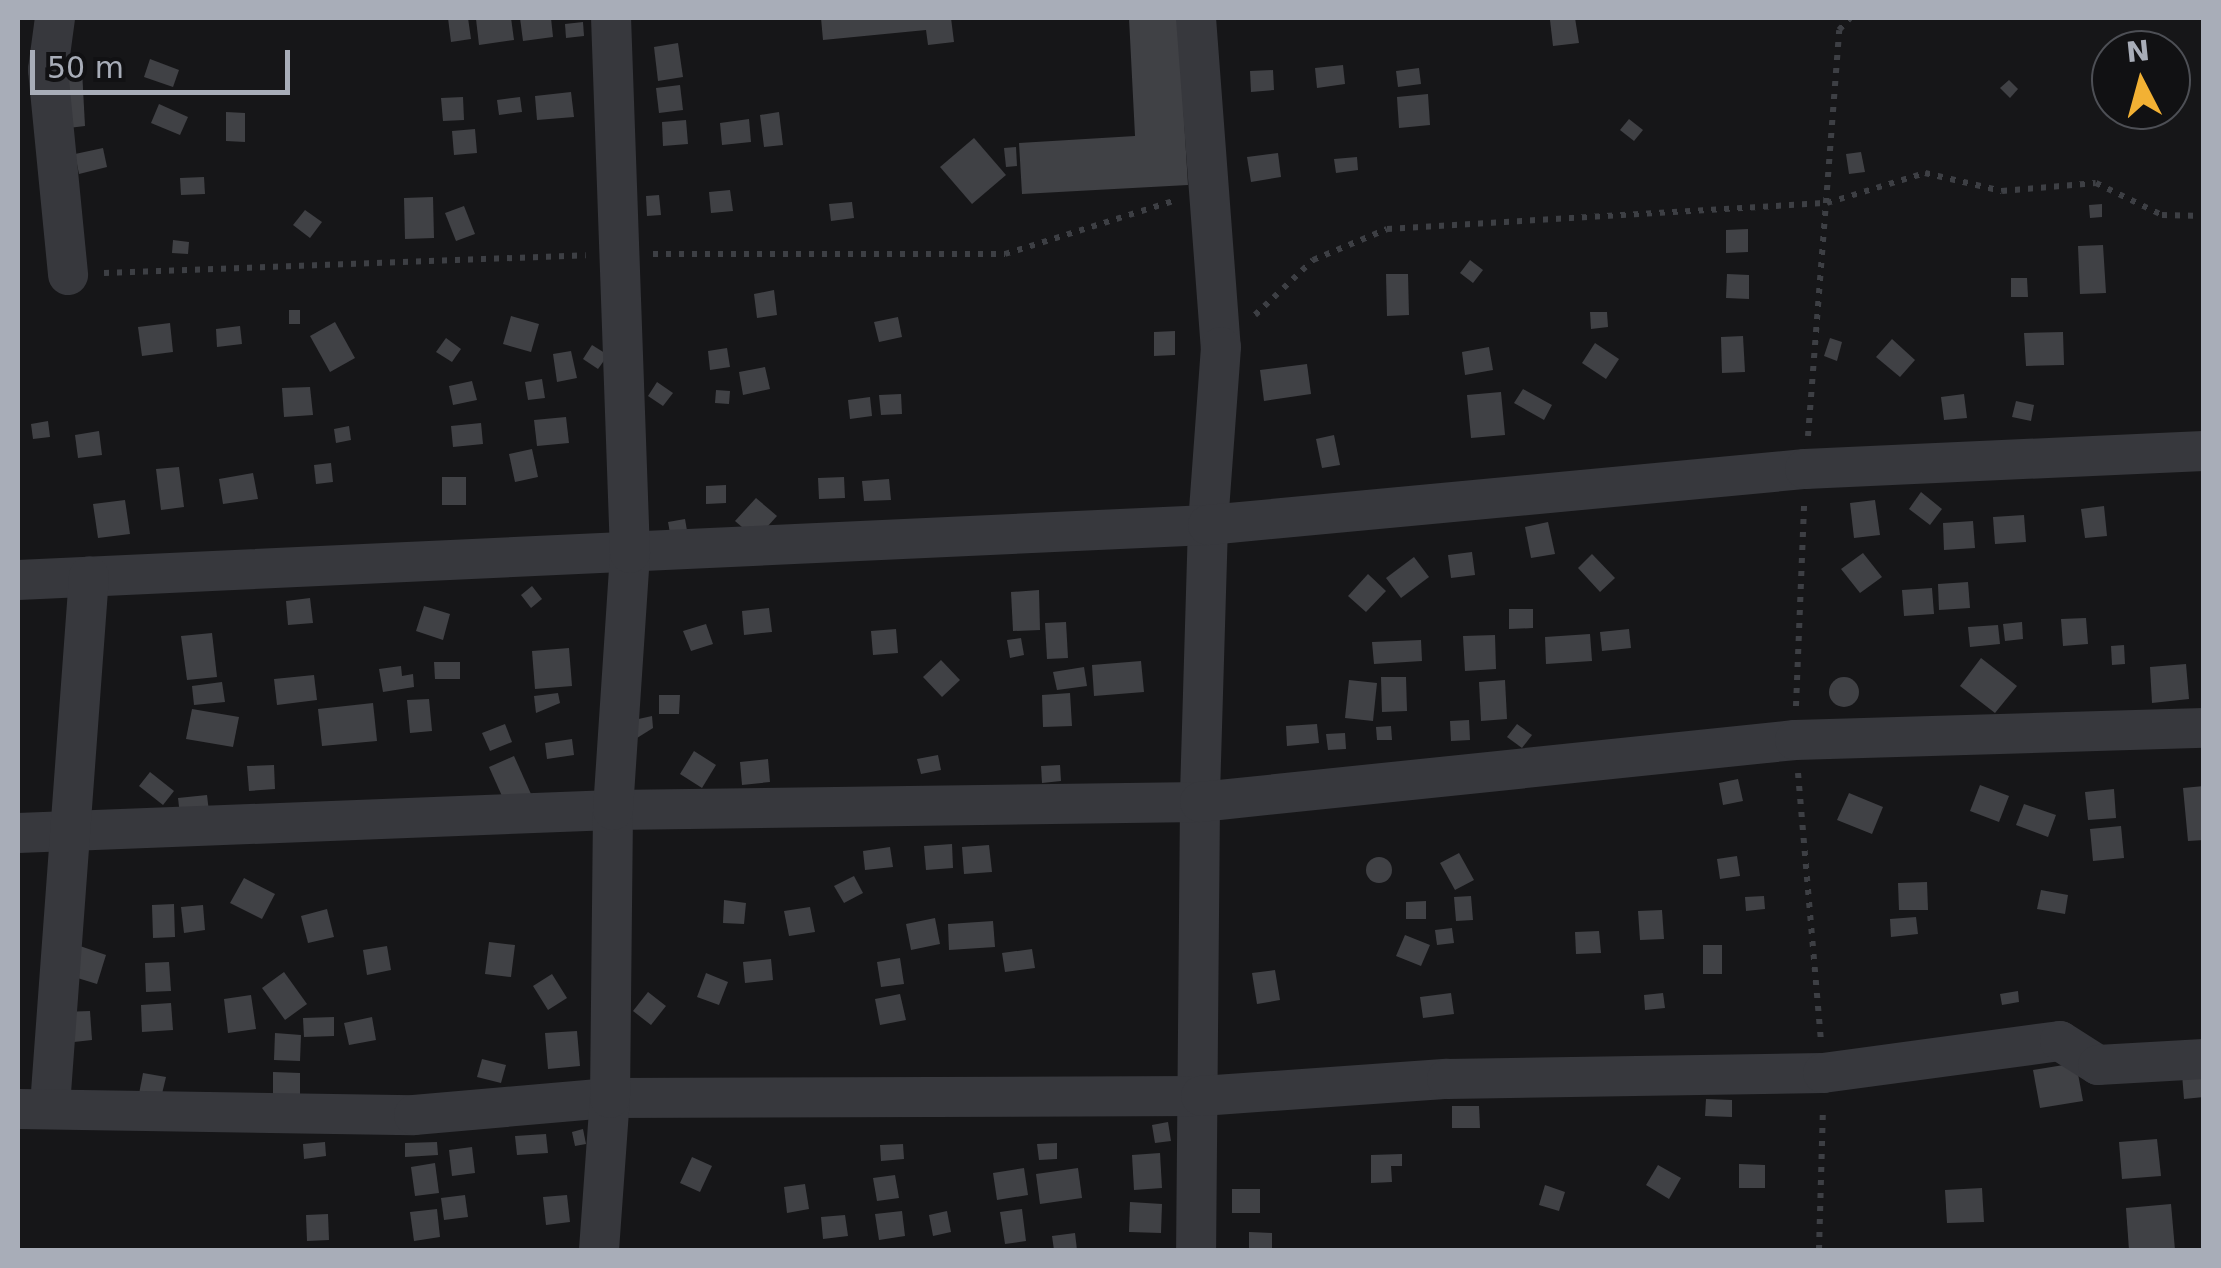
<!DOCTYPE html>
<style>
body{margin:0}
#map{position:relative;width:2221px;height:1268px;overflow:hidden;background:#161618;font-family:"DejaVu Sans",sans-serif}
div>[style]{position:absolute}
.building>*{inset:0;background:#404145}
.round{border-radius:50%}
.path>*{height:6px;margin-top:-3px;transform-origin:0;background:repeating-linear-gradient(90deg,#3d3f44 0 5px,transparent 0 13px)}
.street>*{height:40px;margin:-20px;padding:0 20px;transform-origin:20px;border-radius:20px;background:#37383d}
span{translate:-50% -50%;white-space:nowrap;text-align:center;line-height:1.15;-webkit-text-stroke:8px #111113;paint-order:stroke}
.frame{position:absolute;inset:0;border:20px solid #a8adb8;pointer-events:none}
.north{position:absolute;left:2091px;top:30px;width:100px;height:100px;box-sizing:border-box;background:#111113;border:2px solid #4d4f55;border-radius:50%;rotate:354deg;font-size:28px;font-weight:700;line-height:40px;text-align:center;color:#a8adb8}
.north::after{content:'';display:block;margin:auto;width:35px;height:45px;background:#f2b134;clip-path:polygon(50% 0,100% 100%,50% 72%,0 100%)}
.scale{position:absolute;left:30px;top:50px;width:260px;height:45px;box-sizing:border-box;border:5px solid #a8adb8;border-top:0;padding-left:12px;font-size:30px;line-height:35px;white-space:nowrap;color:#a8adb8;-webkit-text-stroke:8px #111113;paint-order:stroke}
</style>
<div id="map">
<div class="building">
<div style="clip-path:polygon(448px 18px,468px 18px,471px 39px,451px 42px)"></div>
<div style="clip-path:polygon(491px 18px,511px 18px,514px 40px,479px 45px,476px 19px)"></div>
<div style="clip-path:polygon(520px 18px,551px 18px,553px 37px,523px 41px)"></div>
<div style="clip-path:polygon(821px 18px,951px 18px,954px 42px,928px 45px,926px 30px,823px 40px)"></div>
<div style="clip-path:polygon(1129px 18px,1178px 18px,1188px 185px,1022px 194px,1019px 143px,1135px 136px)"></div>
<div style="clip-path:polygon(1575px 18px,1579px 43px,1553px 46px,1550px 20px)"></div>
<div style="clip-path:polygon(583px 22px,584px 36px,566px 38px,565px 24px)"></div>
<div style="clip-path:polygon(678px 43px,683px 77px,658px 81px,654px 47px)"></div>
<div style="clip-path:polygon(150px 59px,179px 70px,173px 87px,144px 77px)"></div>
<div style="clip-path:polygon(1343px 65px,1345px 84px,1317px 88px,1315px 68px)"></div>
<div style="clip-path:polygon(1419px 68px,1421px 84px,1398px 87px,1396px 71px)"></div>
<div style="clip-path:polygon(82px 70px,85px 126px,60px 129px,56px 72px)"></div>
<div style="clip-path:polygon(1273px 70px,1274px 90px,1251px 92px,1250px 71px)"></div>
<div style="clip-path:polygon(2009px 80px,2018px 89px,2010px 98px,2000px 88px)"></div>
<div style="clip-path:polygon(680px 85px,683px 110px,659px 113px,656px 88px)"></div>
<div style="clip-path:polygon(571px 92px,574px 117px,537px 120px,535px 96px)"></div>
<div style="clip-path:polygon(1428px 94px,1430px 125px,1399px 128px,1397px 97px)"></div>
<div style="clip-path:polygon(463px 97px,464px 120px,443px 121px,441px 98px)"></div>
<div style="clip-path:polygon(520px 97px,522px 112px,499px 115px,497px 100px)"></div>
<div style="clip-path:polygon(159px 104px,188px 117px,180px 135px,151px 123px)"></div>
<div style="clip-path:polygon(226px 112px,245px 113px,245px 142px,226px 141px)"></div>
<div style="clip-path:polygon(779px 112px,783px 145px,764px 147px,760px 115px)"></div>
<div style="clip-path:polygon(749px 119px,751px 142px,722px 145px,720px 123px)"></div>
<div style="clip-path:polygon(1629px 119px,1643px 130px,1634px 141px,1620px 130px)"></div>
<div style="clip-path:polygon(686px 120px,688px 144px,663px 146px,662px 122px)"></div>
<div style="clip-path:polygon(475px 129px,477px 153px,454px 155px,452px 131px)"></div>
<div style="clip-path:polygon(974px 138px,1006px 175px,972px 204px,940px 167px)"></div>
<div style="clip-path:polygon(1016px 147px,1017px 166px,1006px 167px,1004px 148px)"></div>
<div style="clip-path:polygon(103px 148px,107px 167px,79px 174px,75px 154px)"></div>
<div style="clip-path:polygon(1861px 152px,1865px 172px,1849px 174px,1846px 154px)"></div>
<div style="clip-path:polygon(1278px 153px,1281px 177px,1251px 182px,1247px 157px)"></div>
<div style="clip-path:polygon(1357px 157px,1358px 170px,1336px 173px,1334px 159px)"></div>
<div style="clip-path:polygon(204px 177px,205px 194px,181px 195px,180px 178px)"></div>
<div style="clip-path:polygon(730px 190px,733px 211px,711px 213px,709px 192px)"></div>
<div style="clip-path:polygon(659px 195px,661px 215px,647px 216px,646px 196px)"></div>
<div style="clip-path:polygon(433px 197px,434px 238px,405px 239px,404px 198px)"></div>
<div style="clip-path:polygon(852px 202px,854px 218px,831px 221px,829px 204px)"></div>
<div style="clip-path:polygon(2102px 204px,2102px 217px,2090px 218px,2089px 205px)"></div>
<div style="clip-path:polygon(464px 206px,475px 234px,456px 241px,445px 213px)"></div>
<div style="clip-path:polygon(305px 210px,322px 222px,310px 238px,293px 225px)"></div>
<div style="clip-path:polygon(1748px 229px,1748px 252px,1726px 253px,1726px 230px)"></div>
<div style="clip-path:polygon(173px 240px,189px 242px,188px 254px,172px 253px)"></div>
<div style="clip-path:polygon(2103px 245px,2106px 293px,2080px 294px,2078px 246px)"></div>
<div style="clip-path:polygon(1470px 260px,1483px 270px,1473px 283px,1460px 273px)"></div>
<div style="clip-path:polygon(1386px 274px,1408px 274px,1409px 315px,1387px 316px)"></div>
<div style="clip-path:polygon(1727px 274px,1749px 275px,1749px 299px,1726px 298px)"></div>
<div style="clip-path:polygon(2011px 278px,2027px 278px,2028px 297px,2011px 297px)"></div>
<div style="clip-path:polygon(774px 290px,777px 315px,757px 318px,754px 294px)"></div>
<div style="clip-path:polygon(289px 310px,300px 310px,300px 324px,289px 324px)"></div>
<div style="clip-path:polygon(1590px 312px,1607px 312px,1608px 327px,1591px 329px)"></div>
<div style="clip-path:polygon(511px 316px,539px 324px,531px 352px,503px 344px)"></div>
<div style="clip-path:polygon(898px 317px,902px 337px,879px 342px,874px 322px)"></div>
<div style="clip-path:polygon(335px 322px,355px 358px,330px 372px,310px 336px)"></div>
<div style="clip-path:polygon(170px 323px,173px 352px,142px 356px,138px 327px)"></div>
<div style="clip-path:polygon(240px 326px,242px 344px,217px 347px,216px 329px)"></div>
<div style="clip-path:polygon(1175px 331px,1175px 355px,1154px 356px,1154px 332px)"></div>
<div style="clip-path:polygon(2063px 332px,2064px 365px,2026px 366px,2024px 333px)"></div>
<div style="clip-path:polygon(1743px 336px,1745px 372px,1722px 373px,1721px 337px)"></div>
<div style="clip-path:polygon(446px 338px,461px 349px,452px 362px,436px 352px)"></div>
<div style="clip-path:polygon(1830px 338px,1842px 342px,1837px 361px,1824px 356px)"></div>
<div style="clip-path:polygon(1892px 339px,1915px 360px,1900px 377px,1876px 357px)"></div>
<div style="clip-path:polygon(1595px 343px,1619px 359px,1606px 379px,1582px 363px)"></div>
<div style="clip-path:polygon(592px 345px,608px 355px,598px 369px,583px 359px)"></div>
<div style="clip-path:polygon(1489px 347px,1493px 370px,1465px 375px,1462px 352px)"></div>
<div style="clip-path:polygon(727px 348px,730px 367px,710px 370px,708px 351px)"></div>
<div style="clip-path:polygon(571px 351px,577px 378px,557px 382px,553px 354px)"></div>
<div style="clip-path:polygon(1307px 364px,1311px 394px,1264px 401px,1260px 370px)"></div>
<div style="clip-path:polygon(765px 367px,770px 389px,743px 395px,739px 372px)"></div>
<div style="clip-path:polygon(542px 379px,545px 398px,528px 400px,525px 382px)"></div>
<div style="clip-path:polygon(472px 381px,477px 400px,453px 405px,449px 386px)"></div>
<div style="clip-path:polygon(657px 382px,673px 393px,663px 406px,648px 396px)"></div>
<div style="clip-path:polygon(310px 387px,313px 415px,284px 417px,282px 388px)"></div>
<div style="clip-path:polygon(1523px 389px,1552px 405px,1544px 420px,1514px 403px)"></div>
<div style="clip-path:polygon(716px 390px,730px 391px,729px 404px,715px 403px)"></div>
<div style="clip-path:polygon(1501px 392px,1505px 435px,1471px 438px,1467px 395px)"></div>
<div style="clip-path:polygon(901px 394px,902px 414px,881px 415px,879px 395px)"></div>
<div style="clip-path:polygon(1964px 394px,1967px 418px,1944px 420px,1941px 397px)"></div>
<div style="clip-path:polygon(870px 397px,872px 416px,850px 419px,848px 400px)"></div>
<div style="clip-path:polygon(2016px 401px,2034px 405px,2031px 421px,2012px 417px)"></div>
<div style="clip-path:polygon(566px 417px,569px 443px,537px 446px,534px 420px)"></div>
<div style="clip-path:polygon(48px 421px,50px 437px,33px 439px,31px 424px)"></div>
<div style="clip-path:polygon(481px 423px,483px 444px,453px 447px,451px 426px)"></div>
<div style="clip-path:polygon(349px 426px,351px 440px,336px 443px,334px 429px)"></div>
<div style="clip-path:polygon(99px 431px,102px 455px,78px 458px,75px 435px)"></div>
<div style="clip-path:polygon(1334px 435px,1340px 465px,1322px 468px,1316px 439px)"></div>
<div style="clip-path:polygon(532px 449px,538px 477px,515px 482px,509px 454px)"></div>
<div style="clip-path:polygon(331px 463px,333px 482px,316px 484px,314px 465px)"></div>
<div style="clip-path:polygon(179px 467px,184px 507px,161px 510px,156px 469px)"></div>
<div style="clip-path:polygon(253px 473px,258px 499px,223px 504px,219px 479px)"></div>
<div style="clip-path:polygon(442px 477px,466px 477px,466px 505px,442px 505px)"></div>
<div style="clip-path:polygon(844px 477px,845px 498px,819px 499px,818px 478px)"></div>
<div style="clip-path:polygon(889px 479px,891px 500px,864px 501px,862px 481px)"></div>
<div style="clip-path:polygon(726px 485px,726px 503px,706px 504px,706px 486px)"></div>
<div style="clip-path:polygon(1921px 492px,1942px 509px,1930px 525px,1909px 509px)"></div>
<div style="clip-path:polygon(756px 498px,777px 516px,756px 539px,735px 521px)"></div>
<div style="clip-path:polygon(125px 500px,130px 534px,98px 538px,93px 504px)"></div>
<div style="clip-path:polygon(1875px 500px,1880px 535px,1854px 538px,1850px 503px)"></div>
<div style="clip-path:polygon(2104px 506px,2107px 536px,2085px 538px,2081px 509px)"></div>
<div style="clip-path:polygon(2024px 515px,2026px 542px,1995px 544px,1993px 517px)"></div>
<div style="clip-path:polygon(685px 519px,689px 542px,672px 544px,668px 522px)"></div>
<div style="clip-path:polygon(1973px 521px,1975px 548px,1944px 550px,1943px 523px)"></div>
<div style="clip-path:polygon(1548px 522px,1555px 554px,1531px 558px,1525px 527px)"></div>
<div style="clip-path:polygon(1472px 552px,1475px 575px,1451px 578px,1448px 555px)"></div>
<div style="clip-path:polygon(1863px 553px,1882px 577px,1860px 593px,1841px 569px)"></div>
<div style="clip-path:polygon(1592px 554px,1615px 578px,1600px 592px,1578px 568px)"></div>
<div style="clip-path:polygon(1414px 557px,1429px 577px,1401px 598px,1386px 578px)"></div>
<div style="clip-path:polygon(1368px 574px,1386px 591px,1366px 612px,1348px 596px)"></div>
<div style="clip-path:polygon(1968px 582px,1970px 608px,1939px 610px,1938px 584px)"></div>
<div style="clip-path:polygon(532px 586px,542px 599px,531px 608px,521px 595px)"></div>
<div style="clip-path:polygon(1932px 588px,1934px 614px,1904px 616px,1902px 590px)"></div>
<div style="clip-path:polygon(1039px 590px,1040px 630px,1013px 631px,1011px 592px)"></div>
<div style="clip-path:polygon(310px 598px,313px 623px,288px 625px,286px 601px)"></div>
<div style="clip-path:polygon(424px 606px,450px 614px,443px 640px,416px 631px)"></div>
<div style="clip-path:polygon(769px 608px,772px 632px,744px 635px,742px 611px)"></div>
<div style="clip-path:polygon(1509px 609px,1533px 609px,1533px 628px,1509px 629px)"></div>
<div style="clip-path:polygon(2086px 618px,2088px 644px,2063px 646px,2061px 619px)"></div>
<div style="clip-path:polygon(1066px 622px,1068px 658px,1047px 659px,1045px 623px)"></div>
<div style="clip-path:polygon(2022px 622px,2023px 639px,2005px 641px,2003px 624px)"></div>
<div style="clip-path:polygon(706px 624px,713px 644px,691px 651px,683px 631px)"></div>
<div style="clip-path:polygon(1998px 625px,2000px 644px,1970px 647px,1968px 627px)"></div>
<div style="clip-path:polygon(896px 629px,898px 653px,873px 655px,871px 631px)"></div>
<div style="clip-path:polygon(1629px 629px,1631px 648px,1602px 651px,1600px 632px)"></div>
<div style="clip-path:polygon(212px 633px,217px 677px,187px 680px,181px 636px)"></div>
<div style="clip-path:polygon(1590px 634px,1592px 661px,1546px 664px,1545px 637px)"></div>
<div style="clip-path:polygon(1495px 635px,1496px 669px,1465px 671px,1463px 636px)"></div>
<div style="clip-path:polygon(1021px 638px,1024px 655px,1010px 658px,1007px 640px)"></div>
<div style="clip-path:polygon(1421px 640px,1422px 661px,1374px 664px,1372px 642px)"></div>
<div style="clip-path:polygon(2124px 645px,2125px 664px,2112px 665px,2111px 646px)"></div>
<div style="clip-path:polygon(569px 648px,572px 686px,535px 689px,532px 651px)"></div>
<div style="clip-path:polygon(1981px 658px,2017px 686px,1995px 713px,1960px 686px)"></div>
<div style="clip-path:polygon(941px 660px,960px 680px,942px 697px,923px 677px)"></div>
<div style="clip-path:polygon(1141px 661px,1144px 692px,1094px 696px,1092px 665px)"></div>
<div style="clip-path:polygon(434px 662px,460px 662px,460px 679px,435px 679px)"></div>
<div style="clip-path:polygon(2186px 664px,2189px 699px,2152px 703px,2150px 667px)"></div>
<div style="clip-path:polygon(401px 666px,402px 676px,413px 674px,414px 687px,383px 692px,379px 669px)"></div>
<div style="clip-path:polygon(1084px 667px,1087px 686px,1057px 690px,1053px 672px)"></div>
<div style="clip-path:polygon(314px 675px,317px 700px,277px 705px,274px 679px)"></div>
<div class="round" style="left:1829px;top:677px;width:30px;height:30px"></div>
<div style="clip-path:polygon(1381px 677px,1406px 677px,1407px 711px,1382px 712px)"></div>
<div style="clip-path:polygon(1349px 680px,1377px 683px,1373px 721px,1345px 718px)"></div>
<div style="clip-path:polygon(1505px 680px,1507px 719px,1481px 721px,1479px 682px)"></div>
<div style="clip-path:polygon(222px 682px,225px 702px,194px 705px,192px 686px)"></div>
<div style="clip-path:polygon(558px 693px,560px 703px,536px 713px,534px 696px)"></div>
<div style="clip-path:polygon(1070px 693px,1072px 726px,1043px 727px,1042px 695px)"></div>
<div style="clip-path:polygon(659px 695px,680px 695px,679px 714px,659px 714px)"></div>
<div style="clip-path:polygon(429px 699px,432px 731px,410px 733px,407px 700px)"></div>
<div style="clip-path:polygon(373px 703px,377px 741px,322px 746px,318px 709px)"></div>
<div style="clip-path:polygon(192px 709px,239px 717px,233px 747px,186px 739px)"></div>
<div style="clip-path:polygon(652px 716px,653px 728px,629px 743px,625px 722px)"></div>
<div style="clip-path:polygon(1469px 720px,1470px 740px,1451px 741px,1450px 721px)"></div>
<div style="clip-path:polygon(505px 724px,512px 742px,490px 751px,482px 733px)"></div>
<div style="clip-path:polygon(1317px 724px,1319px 743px,1287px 746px,1286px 726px)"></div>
<div style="clip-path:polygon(1517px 724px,1532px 735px,1522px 748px,1507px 737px)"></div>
<div style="clip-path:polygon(1391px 726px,1392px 740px,1377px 740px,1376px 727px)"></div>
<div style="clip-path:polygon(1345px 733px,1346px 749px,1328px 750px,1326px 734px)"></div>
<div style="clip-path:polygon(572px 739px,574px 755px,547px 759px,545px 743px)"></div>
<div style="clip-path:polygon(694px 751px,716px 765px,702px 788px,680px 774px)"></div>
<div style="clip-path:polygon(938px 755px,941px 770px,921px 774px,917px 759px)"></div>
<div style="clip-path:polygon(514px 756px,531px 794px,506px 805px,489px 767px)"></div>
<div style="clip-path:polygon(768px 759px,770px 782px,742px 785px,740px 762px)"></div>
<div style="clip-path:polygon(274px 765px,275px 789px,249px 791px,247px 766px)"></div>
<div style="clip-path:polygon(1060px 765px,1061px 781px,1042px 783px,1041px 766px)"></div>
<div style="clip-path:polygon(150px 772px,174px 791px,163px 805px,139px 786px)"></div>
<div style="clip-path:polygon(1738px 779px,1743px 801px,1723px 805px,1719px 783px)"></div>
<div style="clip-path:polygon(1980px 785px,2009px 796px,1999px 822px,1970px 811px)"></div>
<div style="clip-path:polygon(2204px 786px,2204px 840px,2188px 841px,2183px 788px)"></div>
<div style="clip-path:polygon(2114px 789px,2116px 818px,2088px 820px,2085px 792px)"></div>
<div style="clip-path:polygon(1849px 793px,1883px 807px,1872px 834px,1837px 820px)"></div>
<div style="clip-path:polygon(207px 795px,209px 812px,180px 815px,178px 798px)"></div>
<div style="clip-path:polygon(2024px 804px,2056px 815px,2048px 837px,2016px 825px)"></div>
<div style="clip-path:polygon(2121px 826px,2124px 858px,2093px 861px,2090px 829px)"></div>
<div style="clip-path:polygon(952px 844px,953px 868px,926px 870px,924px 846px)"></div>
<div style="clip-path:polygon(989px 845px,992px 872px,964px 874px,962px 847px)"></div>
<div style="clip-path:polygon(890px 847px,893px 867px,865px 870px,863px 851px)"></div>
<div style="clip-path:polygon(1459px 853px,1474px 880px,1455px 890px,1440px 863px)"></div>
<div style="clip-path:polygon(1737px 856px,1740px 876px,1720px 879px,1717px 859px)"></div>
<div class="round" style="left:1366px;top:857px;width:26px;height:26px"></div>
<div style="clip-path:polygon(854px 876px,863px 893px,844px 903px,834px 886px)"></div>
<div style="clip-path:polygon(244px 878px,275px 894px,262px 919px,230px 903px)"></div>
<div style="clip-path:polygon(1927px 882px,1928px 910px,1899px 910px,1898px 883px)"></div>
<div style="clip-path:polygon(2041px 890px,2068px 895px,2065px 914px,2037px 909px)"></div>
<div style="clip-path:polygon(1471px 896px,1473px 920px,1456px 921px,1454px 897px)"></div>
<div style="clip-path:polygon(1764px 896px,1765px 909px,1746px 911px,1745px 897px)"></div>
<div style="clip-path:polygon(724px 900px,746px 903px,744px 924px,723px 923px)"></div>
<div style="clip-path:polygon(1426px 901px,1426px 919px,1406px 919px,1406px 902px)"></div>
<div style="clip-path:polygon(174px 904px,175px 937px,153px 938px,152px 905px)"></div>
<div style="clip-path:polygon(203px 905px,205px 930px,184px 933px,181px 907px)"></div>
<div style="clip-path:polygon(810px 907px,815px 932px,789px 936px,784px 911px)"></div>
<div style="clip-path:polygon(327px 909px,334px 937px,308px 943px,301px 916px)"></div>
<div style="clip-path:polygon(1662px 910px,1664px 939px,1640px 940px,1638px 911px)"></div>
<div style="clip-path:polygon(1916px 917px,1918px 934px,1891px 937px,1890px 919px)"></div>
<div style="clip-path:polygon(935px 918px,940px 944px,911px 950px,906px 924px)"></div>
<div style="clip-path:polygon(993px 921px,995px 947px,949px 950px,948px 924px)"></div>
<div style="clip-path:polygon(1452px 928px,1454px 943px,1437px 945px,1435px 930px)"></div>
<div style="clip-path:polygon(1599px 931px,1601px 953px,1576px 954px,1575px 932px)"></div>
<div style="clip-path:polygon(1405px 935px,1430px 945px,1421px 966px,1396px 956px)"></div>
<div style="clip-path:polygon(489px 942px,515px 945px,511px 977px,485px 974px)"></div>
<div style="clip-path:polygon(1703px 945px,1722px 945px,1722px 974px,1703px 974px)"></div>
<div style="clip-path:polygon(80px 946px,106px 955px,97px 984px,71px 976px)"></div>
<div style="clip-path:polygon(387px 946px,391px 970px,367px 975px,363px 950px)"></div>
<div style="clip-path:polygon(1032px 949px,1035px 968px,1005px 972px,1002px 953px)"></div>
<div style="clip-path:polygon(900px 958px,904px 984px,881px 987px,877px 962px)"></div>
<div style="clip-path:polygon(771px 959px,773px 980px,745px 983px,743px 962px)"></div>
<div style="clip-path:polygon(169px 962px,171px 991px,146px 992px,145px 963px)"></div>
<div style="clip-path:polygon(1275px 970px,1280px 1000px,1257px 1004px,1252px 973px)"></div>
<div style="clip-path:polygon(284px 972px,307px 1004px,285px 1020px,262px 988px)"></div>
<div style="clip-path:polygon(706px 973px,728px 982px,719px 1005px,697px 997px)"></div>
<div style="clip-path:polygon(552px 974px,567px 998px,548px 1010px,533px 986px)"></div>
<div style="clip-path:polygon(2018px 991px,2019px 1002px,2002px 1005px,2000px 994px)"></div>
<div style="clip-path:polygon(648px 992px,666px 1006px,651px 1025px,633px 1011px)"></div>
<div style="clip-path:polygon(1451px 993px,1454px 1014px,1423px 1018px,1420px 997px)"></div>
<div style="clip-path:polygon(1663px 993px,1665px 1008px,1645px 1010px,1644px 995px)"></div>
<div style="clip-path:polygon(900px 994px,906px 1020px,880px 1025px,875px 999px)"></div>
<div style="clip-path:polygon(251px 995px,256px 1029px,228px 1033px,224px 999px)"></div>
<div style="clip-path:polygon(171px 1003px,173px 1030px,142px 1032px,141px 1005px)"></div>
<div style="clip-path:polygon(90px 1011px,92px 1040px,65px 1043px,62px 1012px)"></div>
<div style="clip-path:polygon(334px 1017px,334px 1036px,304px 1037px,303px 1018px)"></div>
<div style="clip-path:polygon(372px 1017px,376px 1040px,349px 1045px,344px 1023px)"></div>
<div style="clip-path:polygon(577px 1031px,580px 1066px,548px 1069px,545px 1033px)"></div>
<div style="clip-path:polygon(275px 1033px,301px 1035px,300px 1061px,274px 1060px)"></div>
<div style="clip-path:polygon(482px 1059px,506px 1065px,501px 1083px,477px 1077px)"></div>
<div style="clip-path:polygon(2076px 1063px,2083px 1101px,2040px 1108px,2033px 1070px)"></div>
<div style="clip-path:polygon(273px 1072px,300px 1073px,300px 1096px,273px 1095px)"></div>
<div style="clip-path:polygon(143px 1073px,166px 1077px,161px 1098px,139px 1094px)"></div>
<div style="clip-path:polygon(2204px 1073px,2204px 1097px,2184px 1099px,2182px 1074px)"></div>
<div style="clip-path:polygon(1706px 1099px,1732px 1100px,1732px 1117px,1705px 1116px)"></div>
<div style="clip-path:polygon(1452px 1106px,1479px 1106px,1480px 1128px,1452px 1128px)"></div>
<div style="clip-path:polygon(1168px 1122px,1171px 1141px,1155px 1143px,1152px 1125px)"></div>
<div style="clip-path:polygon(583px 1129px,586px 1144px,575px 1146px,572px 1132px)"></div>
<div style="clip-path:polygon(546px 1134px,548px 1153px,517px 1155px,515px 1136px)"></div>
<div style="clip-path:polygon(2157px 1139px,2161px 1176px,2122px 1179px,2119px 1142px)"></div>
<div style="clip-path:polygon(325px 1142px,326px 1156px,304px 1159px,303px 1144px)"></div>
<div style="clip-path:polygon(437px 1142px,438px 1155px,405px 1157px,405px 1143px)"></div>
<div style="clip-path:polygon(1057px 1143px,1057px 1159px,1039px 1160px,1037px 1144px)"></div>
<div style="clip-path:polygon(903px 1144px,904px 1159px,881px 1161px,880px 1145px)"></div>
<div style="clip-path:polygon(472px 1147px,475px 1173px,452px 1176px,449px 1150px)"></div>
<div style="clip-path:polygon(1160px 1153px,1162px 1188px,1134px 1190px,1132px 1155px)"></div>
<div style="clip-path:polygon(1402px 1154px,1402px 1166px,1391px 1166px,1392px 1182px,1371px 1183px,1371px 1155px)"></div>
<div style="clip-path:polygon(692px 1157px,712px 1166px,700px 1192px,680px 1183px)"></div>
<div style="clip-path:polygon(435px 1163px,439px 1193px,415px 1196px,411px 1167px)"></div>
<div style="clip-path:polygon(1739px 1164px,1765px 1165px,1765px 1188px,1739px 1188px)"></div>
<div style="clip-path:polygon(1658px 1165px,1681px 1178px,1669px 1199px,1646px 1185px)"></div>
<div style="clip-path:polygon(1024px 1168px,1028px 1195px,997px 1200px,993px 1173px)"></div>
<div style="clip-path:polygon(1078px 1168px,1082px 1198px,1040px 1204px,1036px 1174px)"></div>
<div style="clip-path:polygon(895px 1175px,899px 1198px,877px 1201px,873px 1178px)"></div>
<div style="clip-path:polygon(805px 1184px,809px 1209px,787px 1213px,784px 1187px)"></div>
<div style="clip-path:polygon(1545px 1185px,1565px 1192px,1559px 1211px,1539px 1205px)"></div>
<div style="clip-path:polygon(1982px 1188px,1984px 1222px,1947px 1223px,1945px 1190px)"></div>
<div style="clip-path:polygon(1232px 1189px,1260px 1189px,1260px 1213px,1232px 1213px)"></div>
<div style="clip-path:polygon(465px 1195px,468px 1217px,444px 1220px,441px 1198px)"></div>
<div style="clip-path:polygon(567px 1195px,570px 1222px,546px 1225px,543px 1197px)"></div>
<div style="clip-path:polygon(1130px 1202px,1162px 1204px,1161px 1233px,1129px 1232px)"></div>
<div style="clip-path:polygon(2171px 1204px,2175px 1250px,2129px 1250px,2126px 1208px)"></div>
<div style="clip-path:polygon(437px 1209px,440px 1237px,414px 1241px,410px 1212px)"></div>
<div style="clip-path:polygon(1022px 1209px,1026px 1241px,1005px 1244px,1000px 1212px)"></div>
<div style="clip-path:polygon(902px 1211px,905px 1236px,879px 1240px,875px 1214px)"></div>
<div style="clip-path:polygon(947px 1211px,951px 1232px,933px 1236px,929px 1215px)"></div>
<div style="clip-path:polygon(328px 1214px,329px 1240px,307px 1241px,306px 1215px)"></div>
<div style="clip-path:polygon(845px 1215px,848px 1236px,823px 1239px,821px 1217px)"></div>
<div style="clip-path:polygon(1249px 1232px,1272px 1233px,1272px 1250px,1249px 1250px)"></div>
<div style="clip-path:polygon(1075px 1233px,1077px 1250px,1054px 1250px,1052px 1236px)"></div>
</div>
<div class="path">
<div style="left:653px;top:254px;width:352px"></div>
<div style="left:1005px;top:254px;width:176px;rotate:-17.5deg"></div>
<div style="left:104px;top:273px;width:482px;rotate:-2.1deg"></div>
<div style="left:1255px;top:315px;width:80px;rotate:-43.5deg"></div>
<div style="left:1313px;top:260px;width:80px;rotate:-22.7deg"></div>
<div style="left:1387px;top:229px;width:441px;rotate:-3.4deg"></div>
<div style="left:1827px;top:203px;width:102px;rotate:-17deg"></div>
<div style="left:1925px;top:173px;width:79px;rotate:13.2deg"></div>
<div style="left:2002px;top:191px;width:94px;rotate:-4.9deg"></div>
<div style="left:2096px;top:183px;width:73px;rotate:25.9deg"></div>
<div style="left:2162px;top:215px;width:42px;rotate:1.4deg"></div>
<div style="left:1808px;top:436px;width:407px;rotate:-85.6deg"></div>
<div style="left:1839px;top:30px;width:16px;rotate:-47deg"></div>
<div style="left:1796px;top:706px;width:203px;rotate:-87.7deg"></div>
<div style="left:1798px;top:773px;width:268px;rotate:85.1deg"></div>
<div style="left:1819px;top:1250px;width:143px;rotate:-88.4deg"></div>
</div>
<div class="street">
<div style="left:55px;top:18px;width:52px;rotate:97.7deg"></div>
<div style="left:48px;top:70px;width:206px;rotate:84.4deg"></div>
<div style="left:1196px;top:18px;width:330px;rotate:85.7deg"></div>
<div style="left:1221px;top:347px;width:178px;rotate:94.2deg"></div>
<div style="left:1208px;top:525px;width:277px;rotate:91.7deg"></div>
<div style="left:1200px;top:802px;width:448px;rotate:90.5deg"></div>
<div style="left:18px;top:580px;width:1191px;rotate:-2.65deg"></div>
<div style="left:1208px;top:525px;width:600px;rotate:-5.36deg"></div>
<div style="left:1805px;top:469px;width:399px;rotate:-2.6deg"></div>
<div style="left:18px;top:833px;width:595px;rotate:-2.21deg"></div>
<div style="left:613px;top:810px;width:587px;rotate:-0.78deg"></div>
<div style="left:1200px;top:802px;width:598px;rotate:-5.95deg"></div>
<div style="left:1795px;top:740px;width:409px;rotate:-1.7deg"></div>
<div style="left:50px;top:1106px;width:531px;rotate:-85.79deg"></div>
<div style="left:18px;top:1109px;width:396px;rotate:0.9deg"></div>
<div style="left:414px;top:1115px;width:197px;rotate:-5deg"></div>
<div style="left:610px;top:1098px;width:591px;rotate:-0.19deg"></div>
<div style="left:1201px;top:1096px;width:247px;rotate:-4deg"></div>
<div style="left:1447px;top:1079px;width:376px;rotate:-0.9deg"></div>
<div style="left:1823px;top:1073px;width:239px;rotate:-7.7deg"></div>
<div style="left:2060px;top:1041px;width:45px;rotate:32.3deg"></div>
<div style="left:2098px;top:1065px;width:106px;rotate:-3.2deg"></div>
<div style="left:599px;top:1250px;width:152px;rotate:-85.9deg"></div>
<div style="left:610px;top:1098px;width:288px;rotate:-89.4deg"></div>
<div style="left:613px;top:810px;width:258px;rotate:-86.2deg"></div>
<div style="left:630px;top:553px;width:535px;rotate:-92.03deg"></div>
</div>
<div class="frame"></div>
<div class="north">N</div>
<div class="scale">50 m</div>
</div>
